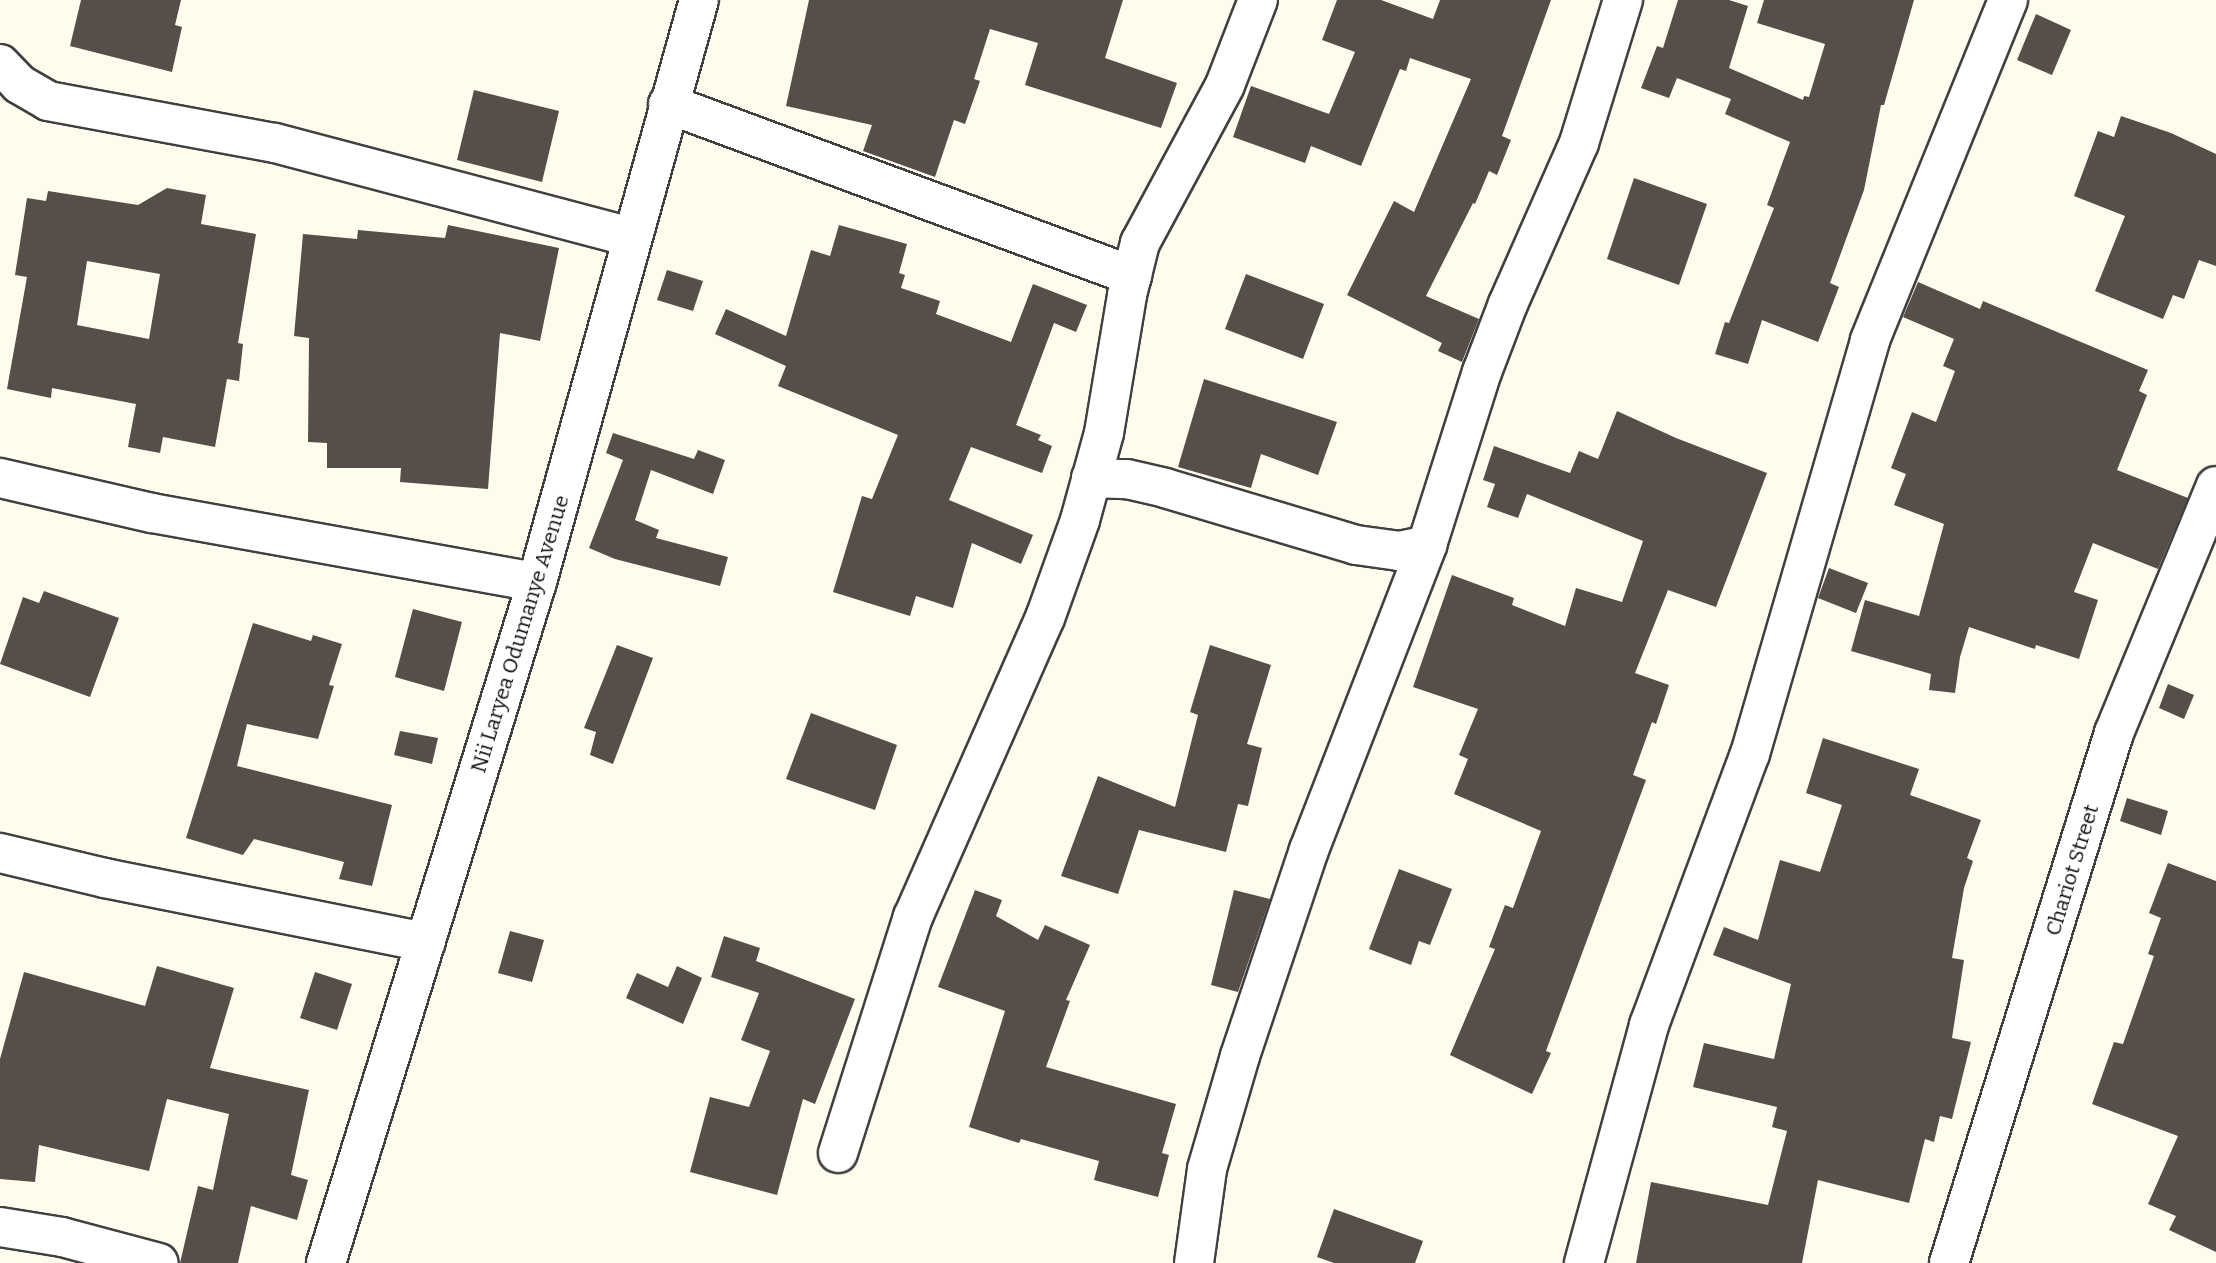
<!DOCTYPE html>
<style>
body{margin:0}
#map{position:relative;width:2216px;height:1263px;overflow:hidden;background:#fffced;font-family:Bitter,serif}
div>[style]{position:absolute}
.building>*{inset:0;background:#564e48}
.roads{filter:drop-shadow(2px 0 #404040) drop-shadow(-2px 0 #404040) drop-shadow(0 2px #404040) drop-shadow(0 -2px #404040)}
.minor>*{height:38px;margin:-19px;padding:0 19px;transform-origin:19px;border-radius:19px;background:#fff}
span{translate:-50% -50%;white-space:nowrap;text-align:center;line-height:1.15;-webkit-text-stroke:7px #fff;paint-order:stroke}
.street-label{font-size:21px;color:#0d0d0d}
</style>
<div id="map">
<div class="building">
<div style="clip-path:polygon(81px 0,181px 0,175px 25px,182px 27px,172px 72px,70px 46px)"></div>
<div style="clip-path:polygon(809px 0,1123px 0,1105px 58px,1177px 83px,1161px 128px,1025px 85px,1038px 43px,990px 29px,974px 79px,980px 81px,965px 124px,954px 120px,935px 177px,863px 151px,872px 125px,786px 106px)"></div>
<div style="clip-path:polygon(1337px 0,1381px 0,1433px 19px,1440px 0,1551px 0,1502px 136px,1511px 140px,1497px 175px,1489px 171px,1475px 204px,1473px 203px,1426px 296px,1479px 319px,1462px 362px,1438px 351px,1442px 343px,1347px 295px,1394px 201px,1414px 212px,1471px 79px,1410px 58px,1406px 71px,1400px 69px,1361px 166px,1311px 146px,1305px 163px,1233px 137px,1251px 86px,1329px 114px,1355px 52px,1322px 40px)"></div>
<div style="clip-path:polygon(1678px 0,1729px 0,1748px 6px,1729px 68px,1803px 100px,1804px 96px,1809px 97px,1825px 44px,1757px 23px,1764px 0,1914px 0,1884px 105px,1881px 105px,1864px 190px,1830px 283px,1839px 287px,1818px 342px,1762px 320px,1748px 364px,1715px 354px,1725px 322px,1729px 323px,1774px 208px,1767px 205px,1790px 142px,1725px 114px,1731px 99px,1677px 78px,1669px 98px,1641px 88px,1657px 46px,1663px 48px)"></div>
<div style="clip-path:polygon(2036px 14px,2071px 30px,2052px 75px,2017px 60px)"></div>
<div style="clip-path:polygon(474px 90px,559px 111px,542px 182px,457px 160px)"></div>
<div style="clip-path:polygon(2121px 116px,2171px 133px,2216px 154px,2216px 266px,2199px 260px,2184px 299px,2173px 295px,2163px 319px,2095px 291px,2125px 216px,2074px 196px,2098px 131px,2114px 137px)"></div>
<div style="clip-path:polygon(1634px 178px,1707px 204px,1679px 285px,1607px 259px)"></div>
<div style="clip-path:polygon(evenodd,167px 188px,206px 195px,201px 224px,256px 234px,238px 343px,243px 344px,239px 381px,227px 379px,215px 447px,163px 437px,160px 453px,128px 447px,136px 404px,52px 388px,51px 398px,7px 389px,27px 277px,15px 275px,27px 198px,46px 201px,48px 191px,138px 205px,167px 188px,87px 261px,160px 274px,149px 339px,77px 325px,87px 261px)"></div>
<div style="clip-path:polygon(448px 225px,559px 248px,540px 341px,500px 333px,488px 489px,400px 482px,401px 468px,327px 468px,327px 443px,308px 442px,309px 338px,294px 336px,303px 234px,357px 239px,358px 230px,445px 238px)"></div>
<div style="clip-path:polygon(839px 225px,907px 244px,899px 273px,905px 275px,901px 288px,940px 301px,936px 314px,1011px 342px,1033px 284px,1087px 305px,1076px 332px,1054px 323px,1016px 425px,1041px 435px,1038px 440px,1052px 446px,1042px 473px,971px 447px,949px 500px,1033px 535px,1021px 564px,972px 543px,953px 608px,916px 596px,910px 616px,833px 592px,862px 496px,872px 499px,898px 435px,778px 386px,786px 366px,715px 334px,726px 309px,786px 336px,811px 250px,830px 256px)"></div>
<div style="clip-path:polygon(667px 270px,703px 281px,693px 311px,657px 300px)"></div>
<div style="clip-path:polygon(1246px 274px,1324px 304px,1303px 359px,1225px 329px)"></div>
<div style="clip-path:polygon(1918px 282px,1980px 309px,1983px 301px,2148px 370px,2139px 391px,2147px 395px,2117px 470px,2188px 498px,2158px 569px,2093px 543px,2074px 592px,2098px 600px,2079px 659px,2036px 645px,2035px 649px,1969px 627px,1960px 657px,1955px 693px,1929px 690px,1931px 674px,1851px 651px,1865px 600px,1919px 616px,1944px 524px,1894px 505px,1906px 474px,1891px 468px,1912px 412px,1936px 422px,1955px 371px,1943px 366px,1954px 339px,1903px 317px)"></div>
<div style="clip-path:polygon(1204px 379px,1337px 422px,1318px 475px,1261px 454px,1251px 488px,1178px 467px)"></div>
<div style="clip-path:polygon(1617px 411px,1676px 438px,1767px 473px,1716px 607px,1668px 590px,1635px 673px,1669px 685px,1656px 724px,1652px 722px,1633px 775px,1646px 780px,1546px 1051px,1551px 1053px,1532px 1094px,1450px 1055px,1495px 949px,1489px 947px,1505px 905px,1513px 908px,1541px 831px,1454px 794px,1468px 759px,1459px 755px,1478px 709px,1413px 687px,1452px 575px,1514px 598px,1512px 605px,1565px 626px,1576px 588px,1622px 602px,1643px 541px,1527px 494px,1518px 518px,1487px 507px,1495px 484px,1483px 480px,1494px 446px,1570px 473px,1579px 451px,1598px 459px)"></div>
<div style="clip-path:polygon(613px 433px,694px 459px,698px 450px,725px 460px,713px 494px,651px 470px,635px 520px,659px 530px,656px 538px,728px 557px,720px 586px,615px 559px,589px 548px,623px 460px,606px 453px)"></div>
<div style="clip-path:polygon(1829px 568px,1868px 583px,1856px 613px,1818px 598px)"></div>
<div style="clip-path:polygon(44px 591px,119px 618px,90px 697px,0 664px,23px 597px,39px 603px)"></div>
<div style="clip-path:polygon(413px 609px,462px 622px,444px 691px,395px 677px)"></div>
<div style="clip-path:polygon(253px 623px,311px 641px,313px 635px,342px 644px,329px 685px,334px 686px,318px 739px,247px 724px,237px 766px,392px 805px,372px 886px,339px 879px,344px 862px,254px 839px,243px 855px,186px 838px)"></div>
<div style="clip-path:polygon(617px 645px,653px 658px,613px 764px,590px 755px,596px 732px,584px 728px)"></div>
<div style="clip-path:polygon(1210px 645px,1271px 665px,1247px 744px,1262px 748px,1248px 806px,1238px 804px,1226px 852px,1139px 830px,1118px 894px,1061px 876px,1098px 776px,1175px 807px,1198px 715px,1190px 712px)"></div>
<div style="clip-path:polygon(2168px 684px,2194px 695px,2184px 719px,2159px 708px)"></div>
<div style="clip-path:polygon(811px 713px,897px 745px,875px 810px,786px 779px)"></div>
<div style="clip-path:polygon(400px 731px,438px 738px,432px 764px,394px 755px)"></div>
<div style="clip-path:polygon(1823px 738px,1919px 769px,1910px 795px,1981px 820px,1967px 858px,1973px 861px,1964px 888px,1952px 958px,1964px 960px,1952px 1038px,1971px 1042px,1952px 1119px,1940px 1116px,1934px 1142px,1925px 1139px,1909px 1203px,1818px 1180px,1802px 1263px,1636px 1263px,1651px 1182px,1768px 1205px,1787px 1131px,1772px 1127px,1777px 1107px,1693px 1087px,1704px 1043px,1774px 1059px,1791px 984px,1713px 955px,1724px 927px,1758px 940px,1780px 860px,1820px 872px,1842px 805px,1806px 793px)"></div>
<div style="clip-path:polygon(2127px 798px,2168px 811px,2161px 835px,2120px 821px)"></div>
<div style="clip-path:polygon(2168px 863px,2216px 881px,2216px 1252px,2169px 1230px,2176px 1216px,2148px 1204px,2178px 1136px,2092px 1104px,2114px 1042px,2123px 1044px,2154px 956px,2148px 954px,2161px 918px,2149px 913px)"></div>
<div style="clip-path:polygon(1399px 869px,1452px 889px,1430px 945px,1419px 941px,1411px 965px,1369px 949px)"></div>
<div style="clip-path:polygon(975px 890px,1002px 900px,996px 916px,1038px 940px,1045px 925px,1090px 945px,1066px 1000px,1070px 1001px,1046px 1067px,1176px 1104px,1162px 1153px,1169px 1155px,1158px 1197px,1094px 1180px,1099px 1161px,1021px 1139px,1019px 1143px,969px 1127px,1005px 1011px,938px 987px)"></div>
<div style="clip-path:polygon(1234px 890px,1270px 899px,1238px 992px,1211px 985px)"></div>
<div style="clip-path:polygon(510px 931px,544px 940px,532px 982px,498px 973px)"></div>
<div style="clip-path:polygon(724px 936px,760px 948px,756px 961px,855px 999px,815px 1104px,803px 1099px,777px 1195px,690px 1172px,710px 1097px,749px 1107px,770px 1051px,741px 1040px,759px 993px,711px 977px)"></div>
<div style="clip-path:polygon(157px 966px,234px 988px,210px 1068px,309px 1090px,291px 1175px,308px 1180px,297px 1220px,251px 1206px,238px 1263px,180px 1263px,198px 1186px,213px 1190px,229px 1114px,167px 1099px,149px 1171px,39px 1145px,35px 1182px,0 1179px,0 1059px,24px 972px,145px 1006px)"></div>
<div style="clip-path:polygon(677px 966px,702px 978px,683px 1024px,626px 998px,637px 973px,668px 987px)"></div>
<div style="clip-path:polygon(315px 972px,352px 984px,337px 1030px,300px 1018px)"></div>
<div style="clip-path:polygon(1334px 1209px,1423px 1241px,1415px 1263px,1334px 1263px,1317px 1257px)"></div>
</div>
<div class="roads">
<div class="minor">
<div style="left:0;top:64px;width:28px;rotate:46deg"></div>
<div style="left:19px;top:84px;width:34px;rotate:30deg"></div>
<div style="left:48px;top:101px;width:231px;rotate:10.5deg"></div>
<div style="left:275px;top:143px;width:368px;rotate:14.8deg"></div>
<div style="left:668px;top:104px;width:495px;rotate:20.3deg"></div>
<div style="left:0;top:478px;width:156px;rotate:13deg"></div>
<div style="left:152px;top:513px;width:391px;rotate:10.2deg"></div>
<div style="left:1091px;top:478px;width:36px;rotate:2deg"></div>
<div style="left:1127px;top:479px;width:39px;rotate:13deg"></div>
<div style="left:1165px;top:488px;width:199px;rotate:16.6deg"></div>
<div style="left:1356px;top:545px;width:43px;rotate:7.9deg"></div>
<div style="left:1399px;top:551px;width:29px;rotate:-12deg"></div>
<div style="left:0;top:853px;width:108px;rotate:13.4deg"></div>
<div style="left:105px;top:878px;width:327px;rotate:11.3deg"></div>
<div style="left:838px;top:1153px;width:248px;rotate:-72.4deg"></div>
<div style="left:913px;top:917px;width:327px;rotate:-66.2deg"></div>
<div style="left:1045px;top:618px;width:104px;rotate:-70.3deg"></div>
<div style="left:1080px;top:520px;width:90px;rotate:-74.6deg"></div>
<div style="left:1104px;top:433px;width:140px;rotate:-80.5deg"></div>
<div style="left:1127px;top:295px;width:54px;rotate:-76deg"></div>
<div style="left:1140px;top:243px;width:179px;rotate:-61.7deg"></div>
<div style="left:1225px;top:85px;width:91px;rotate:-68.8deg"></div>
<div style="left:0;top:1227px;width:63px;rotate:9.2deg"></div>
<div style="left:62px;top:1237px;width:100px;rotate:15deg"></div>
<div style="left:326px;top:1263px;width:713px;rotate:-72.79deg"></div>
<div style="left:537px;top:582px;width:604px;rotate:-74.45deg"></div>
<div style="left:1194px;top:1263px;width:95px;rotate:-82.1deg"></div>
<div style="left:1207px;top:1169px;width:118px;rotate:-73.7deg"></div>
<div style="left:1240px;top:1056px;width:217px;rotate:-71.5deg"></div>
<div style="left:1309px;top:850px;width:327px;rotate:-68.8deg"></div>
<div style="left:1427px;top:545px;width:182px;rotate:-72.4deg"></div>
<div style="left:1482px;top:372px;width:73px;rotate:-69.1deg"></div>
<div style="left:1508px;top:304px;width:176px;rotate:-66.2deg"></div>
<div style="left:1579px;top:143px;width:150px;rotate:-72.9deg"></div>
<div style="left:1584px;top:1263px;width:247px;rotate:-74.7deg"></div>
<div style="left:1649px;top:1025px;width:289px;rotate:-69.6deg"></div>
<div style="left:1750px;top:754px;width:431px;rotate:-73.8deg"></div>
<div style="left:1870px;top:340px;width:367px;rotate:-67.9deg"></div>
<div style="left:1949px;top:1263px;width:555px;rotate:-72.71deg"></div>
<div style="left:2114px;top:733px;width:267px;rotate:-67.6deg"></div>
</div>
</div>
<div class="street-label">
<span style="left:520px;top:634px;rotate:-73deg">Nii Laryea Odumanye Avenue</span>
<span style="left:2072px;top:870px;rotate:-73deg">Chariot Street</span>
</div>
</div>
